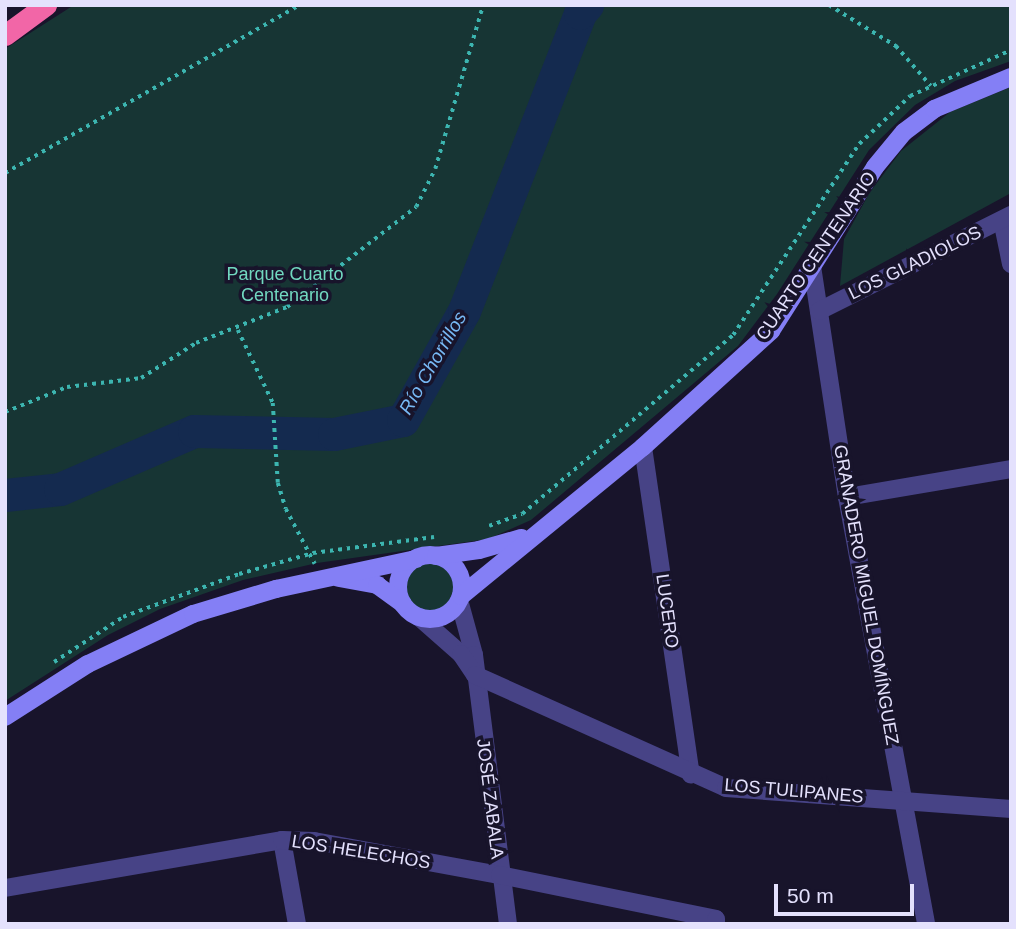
<!DOCTYPE html>
<meta charset="utf-8">
<style>
body{margin:0}
#map{position:relative;width:1016px;height:929px;overflow:hidden;background:#18142b;font-family:Helvetica,sans-serif}
div>[style]{position:absolute}
.green>*{inset:0;background:#173534}
.round{border-radius:50%}
.river>*{height:33px;margin:-16.5px;padding:0 16.5px;transform-origin:16.5px;border-radius:16.5px;background:#142a4f}
.path>*{height:3.5px;margin-top:-1.75px;transform-origin:0;background:repeating-linear-gradient(90deg,#3cb5b0 0 3.5px,transparent 0 8.5px)}
.street>*{height:18px;margin:-9px;padding:0 9px;transform-origin:9px;border-radius:9px;background:#474386}
.secondary>*{height:18px;margin:-9px;padding:0 9px;transform-origin:9px;border-radius:9px;background:#847ff5}
.secondary>.ring{margin:-9px;padding:0;box-sizing:content-box;background:none;border:18px solid #847ff5;border-radius:50%}
.highway>*{height:21px;margin:-10.5px;padding:0 10.5px;transform-origin:10.5px;border-radius:10.5px;background:#f266a7}
span{translate:-50% -50%;white-space:nowrap;text-align:center;line-height:1.15;-webkit-text-stroke:7px #18142b;paint-order:stroke}
.street-label{font-size:18px;color:#e4e1fd}
.park-label{font-size:18px;color:#71d8c0}
.water-label{font-size:19px;color:#77b8f4;font-style:italic}
.frame{position:absolute;inset:0;border:7px solid #e4e1fd;pointer-events:none}
.scale{position:absolute;left:774px;top:884px;width:140px;height:32px;box-sizing:border-box;border:4px solid #e4e1fd;border-top:0;padding-left:9px;font-size:21px;line-height:24px;white-space:nowrap;color:#e4e1fd;-webkit-text-stroke:5px #18142b;paint-order:stroke}
</style>
<div id="map">
<div class="green">
<div style="clip-path:polygon(74px 5px,1011px 5px,1011px 61px,955px 81px,915px 105px,869px 150px,777px 294px,738px 346px,531px 520px,488px 539px,317px 563px,243px 580px,160px 609px,108px 635px,5px 701px,5px 49px)"></div>
<div style="clip-path:polygon(1011px 87px,1011px 193px,840px 286px,844px 239px,870px 192px,901px 151px,950px 112px)"></div>
<div class="round" style="left:406px;top:563px;width:50px;height:50px"></div>
</div>
<div class="river">
<div style="left:5px;top:495px;width:55px;rotate:-6.2deg"></div>
<div style="left:60px;top:489px;width:146px;rotate:-23.4deg"></div>
<div style="left:194px;top:431px;width:140px;rotate:1.2deg"></div>
<div style="left:334px;top:434px;width:70px;rotate:-11.5deg"></div>
<div style="left:403px;top:420px;width:125px;rotate:-60.8deg"></div>
<div style="left:464px;top:311px;width:320px;rotate:-68.7deg"></div>
<div style="left:580px;top:13px;width:11px;rotate:-49deg"></div>
</div>
<div class="path">
<div style="left:829px;top:5px;width:79px;rotate:31.5deg"></div>
<div style="left:896px;top:46px;width:53px;rotate:48.8deg"></div>
<div style="left:5px;top:173px;width:339px;rotate:-29.7deg"></div>
<div style="left:238px;top:330px;width:81px;rotate:64.4deg"></div>
<div style="left:273px;top:403px;width:80px;rotate:86.4deg"></div>
<div style="left:278px;top:483px;width:27px;rotate:73deg"></div>
<div style="left:286px;top:509px;width:62px;rotate:62.2deg"></div>
<div style="left:5px;top:412px;width:67px;rotate:-22deg"></div>
<div style="left:67px;top:387px;width:75px;rotate:-6.9deg"></div>
<div style="left:141px;top:378px;width:65px;rotate:-32.5deg"></div>
<div style="left:196px;top:343px;width:98px;rotate:-21.6deg"></div>
<div style="left:287px;top:307px;width:163px;rotate:-37.8deg"></div>
<div style="left:416px;top:207px;width:42px;rotate:-63.4deg"></div>
<div style="left:435px;top:169px;width:171px;rotate:-73.7deg"></div>
<div style="left:489px;top:526px;width:35px;rotate:-20deg"></div>
<div style="left:522px;top:514px;width:277px;rotate:-40.3deg"></div>
<div style="left:733px;top:335px;width:229px;rotate:-56.6deg"></div>
<div style="left:859px;top:144px;width:70px;rotate:-43.3deg"></div>
<div style="left:910px;top:96px;width:111px;rotate:-24.5deg"></div>
<div style="left:54px;top:662px;width:82px;rotate:-33.1deg"></div>
<div style="left:123px;top:617px;width:124px;rotate:-20.3deg"></div>
<div style="left:239px;top:574px;width:77px;rotate:-15.8deg"></div>
<div style="left:313px;top:553px;width:122px;rotate:-7.5deg"></div>
</div>
<div class="street">
<div style="left:1002px;top:220px;width:45px;rotate:78.4deg"></div>
<div style="left:812px;top:266px;width:234px;rotate:81.4deg"></div>
<div style="left:847px;top:497px;width:434px;rotate:79.5deg"></div>
<div style="left:819px;top:311px;width:215px;rotate:-26.6deg"></div>
<div style="left:643px;top:447px;width:331px;rotate:81.7deg"></div>
<div style="left:847px;top:497px;width:166px;rotate:-9.7deg"></div>
<div style="left:459px;top:600px;width:57px;rotate:74.7deg"></div>
<div style="left:474px;top:655px;width:271px;rotate:82.8deg"></div>
<div style="left:419px;top:617px;width:56px;rotate:41.4deg"></div>
<div style="left:461px;top:654px;width:25px;rotate:56deg"></div>
<div style="left:475px;top:675px;width:275px;rotate:24.2deg"></div>
<div style="left:726px;top:788px;width:286px;rotate:4.2deg"></div>
<div style="left:282px;top:840px;width:85px;rotate:79.9deg"></div>
<div style="left:5px;top:888px;width:281px;rotate:-9.8deg"></div>
<div style="left:282px;top:840px;width:32px;rotate:2deg"></div>
<div style="left:314px;top:841px;width:189px;rotate:10.4deg"></div>
<div style="left:500px;top:875px;width:220px;rotate:11.5deg"></div>
<div style="left:716px;top:919px;width:5px;rotate:90deg"></div>
</div>
<div class="secondary">
<div class="ring" style="left:398px;top:555px;width:46px;height:46px"></div>
<div style="left:436px;top:556px;width:43px;rotate:-7.9deg"></div>
<div style="left:479px;top:550px;width:44px;rotate:-15.9deg"></div>
<div style="left:339px;top:578px;width:39px;rotate:10deg"></div>
<div style="left:377px;top:585px;width:32px;rotate:36deg"></div>
<div style="left:461px;top:596px;width:235px;rotate:-39.3deg"></div>
<div style="left:643px;top:447px;width:173px;rotate:-42.2deg"></div>
<div style="left:771px;top:331px;width:194px;rotate:-57.6deg"></div>
<div style="left:875px;top:167px;width:45px;rotate:-50.4deg"></div>
<div style="left:904px;top:132px;width:38px;rotate:-37deg"></div>
<div style="left:934px;top:109px;width:83px;rotate:-22.6deg"></div>
<div style="left:5px;top:717px;width:98px;rotate:-32.6deg"></div>
<div style="left:88px;top:664px;width:116px;rotate:-25.5deg"></div>
<div style="left:193px;top:614px;width:87px;rotate:-16.8deg"></div>
<div style="left:276px;top:589px;width:143px;rotate:-12.1deg"></div>
</div>
<div class="highway">
<div style="left:5px;top:35px;width:51px;rotate:-36.2deg"></div>
</div>
<div class="street-label">
<span style="left:816px;top:256px;rotate:-56deg">CUARTO CENTENARIO</span>
<span style="left:915px;top:263px;rotate:-26deg">LOS GLADIOLOS</span>
<span style="left:866px;top:595px;rotate:80deg">GRANADERO MIGUEL DOMÍNGUEZ</span>
<span style="left:667px;top:611px;rotate:82deg">LUCERO</span>
<span style="left:794px;top:791px;rotate:5deg">LOS TULIPANES</span>
<span style="left:490px;top:799px;rotate:83deg">JOSÉ ZABALA</span>
<span style="left:361px;top:852px;rotate:9deg">LOS HELECHOS</span>
</div>
<div class="park-label">
<span style="left:285px;top:285px">Parque Cuarto<br>Centenario</span>
</div>
<div class="water-label">
<span style="left:433px;top:363px;rotate:-60deg">Río Chorrillos</span>
</div>
<div class="frame"></div>
<div class="scale">50 m</div>
</div>
